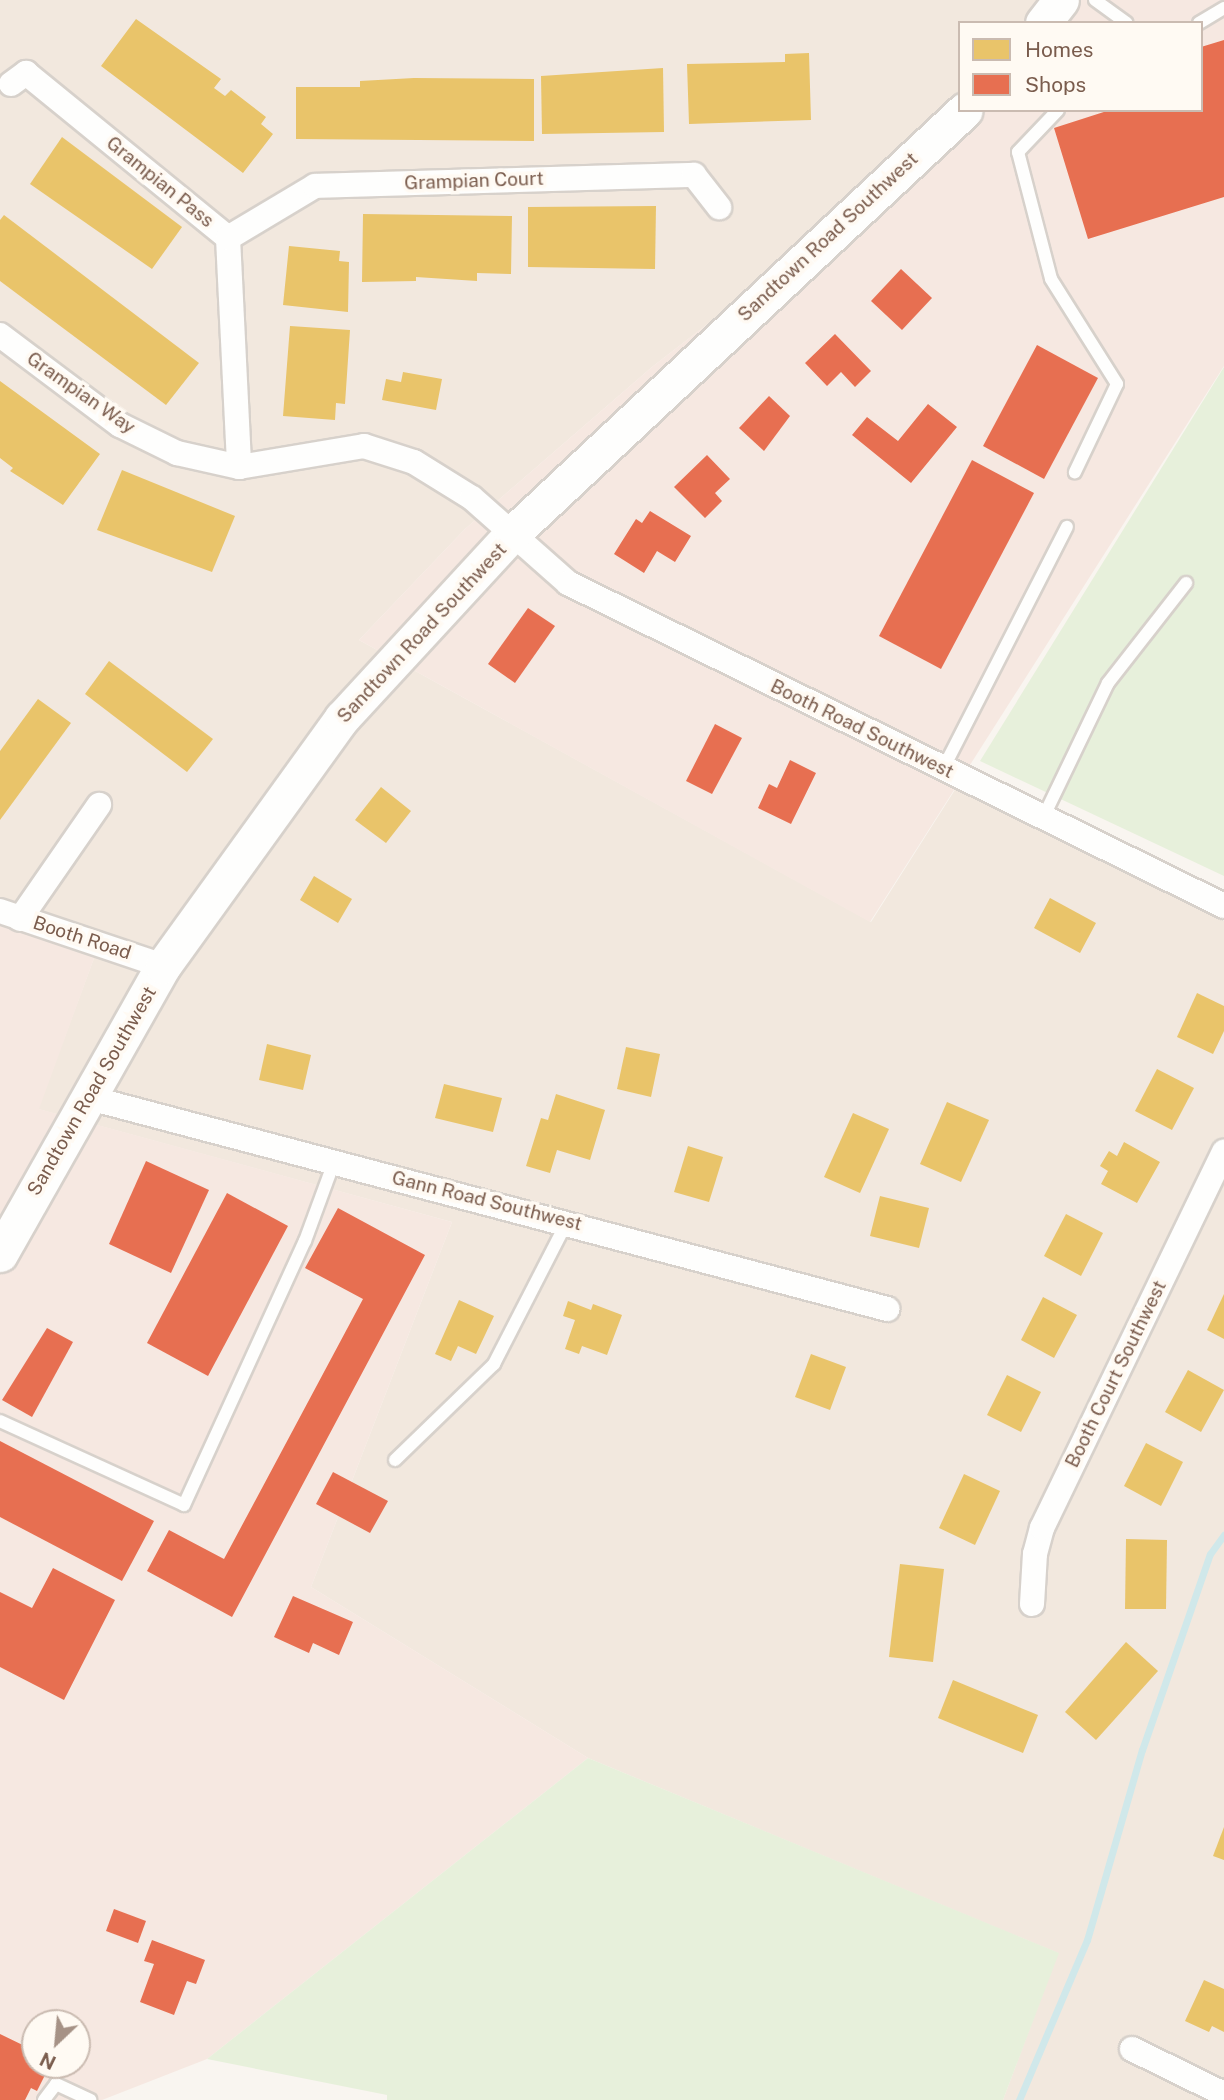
<!DOCTYPE html>
<style>
body{margin:0}
#map{position:relative;width:1224px;height:2100px;overflow:hidden;background:#f9f5f0;font-family:"Public Sans",sans-serif}
div>[style]{position:absolute}
.residential>*{inset:0;background:#f2e8de}
.commercial>*{inset:0;background:#f6e8e1}
.green>*{inset:0;background:#e7f0db}
.homes>*{inset:0;background:#e9c46a}
.shops>*{inset:0;background:#e76f51}
.stream>*{height:7px;margin:-3.5px;padding:0 3.5px;transform-origin:3.5px;border-radius:3.5px;background:#d0e8ea}
.roads{filter:drop-shadow(2px 0 #d7d1cb) drop-shadow(-2px 0 #d7d1cb) drop-shadow(0 2px #d7d1cb) drop-shadow(0 -2px #d7d1cb)}
.lane>*{height:12px;margin:-6px;padding:0 6px;transform-origin:6px;border-radius:6px;background:#fefefd}
.street>*{height:24px;margin:-12px;padding:0 12px;transform-origin:12px;border-radius:12px;background:#fefefd}
.secondary>*{height:35px;margin:-17.5px;padding:0 17.5px;transform-origin:17.5px;border-radius:17.5px;background:#fefefd}
span{translate:-50% -50%;white-space:nowrap;text-align:center;line-height:1.15;-webkit-text-stroke:7px #fffaf3;paint-order:stroke}
.street-label{font-size:19px;color:#7a5c4d}
.legend{position:absolute;left:958px;top:21px;width:245px;height:91px;box-sizing:border-box;background:#fffaf3;border:2px solid #cabbb1;margin:0;padding:9px 12px;list-style:none;font-size:21px;color:#7a5c4d}
.legend li{display:flex;align-items:center;gap:14px;height:35px}
.legend b{width:35px;border:2px solid #cabbb1}
.north{position:absolute;left:21px;top:2009px;width:70px;height:70px;box-sizing:border-box;background:#fffaf3;border:2px solid #cabbb1;border-radius:50%;rotate:206deg;font-size:19px;font-weight:700;line-height:28px;text-align:center;color:#7a5c4d}
.north::after{content:'';display:block;margin:auto;width:24px;height:32px;background:#a69286;clip-path:polygon(50% 0,100% 100%,50% 72%,0 100%)}
</style>
<div id="map">
<div class="residential">
<div style="clip-path:polygon(0 0,1073px 0,1050px 23px,960px 23px,960px 110px,882px 189px,652px 367px,465px 529px,359px 640px,871px 922px,958px 785px,1224px 921px,1224px 2100px,1003px 2100px,1058px 1953px,588px 1758px,311px 1587px,452px 1222px,38px 1109px,100px 942px,0 918px)"></div>
</div>
<div class="commercial">
<div style="clip-path:polygon(1073px 0,1224px 0,1224px 366px,870px 922px,359px 640px,465px 529px,652px 367px,882px 189px,961px 110px,1201px 110px,1201px 23px,1050px 23px)"></div>
<div style="clip-path:polygon(evenodd,0 918px,100px 942px,39px 1109px,452px 1222px,311px 1587px,588px 1758px,207px 2059px,102px 2100px,0 2100px,0 918px,35px 2023px,77px 2023px,77px 2065px,35px 2065px,35px 2023px)"></div>
</div>
<div class="green">
<div style="clip-path:polygon(1224px 367px,1224px 876px,980px 761px)"></div>
<div style="clip-path:polygon(588px 1758px,1059px 1953px,1003px 2100px,387px 2100px,387px 2095px,207px 2059px)"></div>
</div>
<div class="homes">
<div style="clip-path:polygon(136px 19px,221px 79px,214px 88px,225px 96px,231px 90px,266px 117px,261px 124px,273px 134px,243px 173px,101px 66px)"></div>
<div style="clip-path:polygon(809px 53px,811px 120px,689px 124px,687px 64px,785px 62px,785px 54px)"></div>
<div style="clip-path:polygon(663px 68px,664px 132px,542px 134px,541px 76px)"></div>
<div style="clip-path:polygon(414px 78px,534px 79px,534px 141px,296px 139px,296px 87px,360px 87px,360px 81px)"></div>
<div style="clip-path:polygon(62px 137px,182px 227px,152px 269px,30px 184px)"></div>
<div style="clip-path:polygon(656px 206px,655px 269px,528px 267px,528px 207px)"></div>
<div style="clip-path:polygon(363px 214px,512px 216px,511px 274px,477px 273px,477px 281px,416px 277px,416px 281px,362px 282px)"></div>
<div style="clip-path:polygon(4px 215px,199px 363px,166px 405px,0 281px,0 220px)"></div>
<div style="clip-path:polygon(289px 246px,340px 251px,339px 261px,349px 262px,348px 312px,283px 305px)"></div>
<div style="clip-path:polygon(290px 326px,350px 330px,345px 404px,336px 403px,335px 420px,283px 416px)"></div>
<div style="clip-path:polygon(403px 372px,442px 379px,436px 410px,382px 400px,386px 379px,401px 382px)"></div>
<div style="clip-path:polygon(0 381px,100px 454px,63px 505px,10px 471px,13px 468px,0 458px)"></div>
<div style="clip-path:polygon(122px 470px,235px 516px,212px 572px,97px 530px)"></div>
<div style="clip-path:polygon(109px 661px,213px 739px,187px 772px,85px 694px)"></div>
<div style="clip-path:polygon(38px 699px,71px 723px,0 820px,0 751px)"></div>
<div style="clip-path:polygon(381px 787px,411px 811px,386px 843px,355px 820px)"></div>
<div style="clip-path:polygon(314px 876px,352px 899px,338px 923px,300px 900px)"></div>
<div style="clip-path:polygon(1050px 898px,1096px 923px,1080px 953px,1034px 928px)"></div>
<div style="clip-path:polygon(1197px 993px,1224px 1006px,1224px 1031px,1213px 1054px,1177px 1037px)"></div>
<div style="clip-path:polygon(267px 1044px,311px 1055px,303px 1090px,259px 1080px)"></div>
<div style="clip-path:polygon(626px 1047px,660px 1054px,651px 1097px,617px 1089px)"></div>
<div style="clip-path:polygon(1157px 1069px,1194px 1088px,1172px 1130px,1135px 1111px)"></div>
<div style="clip-path:polygon(444px 1084px,502px 1098px,493px 1132px,435px 1118px)"></div>
<div style="clip-path:polygon(556px 1094px,605px 1110px,590px 1160px,557px 1150px,550px 1173px,526px 1166px,541px 1118px,548px 1120px)"></div>
<div style="clip-path:polygon(947px 1102px,989px 1120px,961px 1182px,920px 1164px)"></div>
<div style="clip-path:polygon(853px 1113px,889px 1129px,860px 1193px,824px 1177px)"></div>
<div style="clip-path:polygon(1124px 1142px,1160px 1162px,1137px 1203px,1101px 1184px,1108px 1171px,1100px 1166px,1109px 1151px,1117px 1156px)"></div>
<div style="clip-path:polygon(688px 1146px,723px 1157px,709px 1202px,674px 1192px)"></div>
<div style="clip-path:polygon(880px 1196px,929px 1208px,919px 1248px,870px 1236px)"></div>
<div style="clip-path:polygon(1066px 1214px,1103px 1233px,1081px 1276px,1044px 1256px)"></div>
<div style="clip-path:polygon(1224px 1294px,1224px 1339px,1207px 1330px)"></div>
<div style="clip-path:polygon(1043px 1297px,1077px 1315px,1054px 1358px,1021px 1340px)"></div>
<div style="clip-path:polygon(459px 1300px,494px 1316px,476px 1354px,458px 1346px,451px 1361px,435px 1354px)"></div>
<div style="clip-path:polygon(568px 1301px,591px 1310px,593px 1304px,622px 1315px,607px 1355px,582px 1346px,579px 1354px,565px 1349px,575px 1320px,563px 1316px)"></div>
<div style="clip-path:polygon(811px 1354px,846px 1367px,830px 1410px,795px 1397px)"></div>
<div style="clip-path:polygon(1188px 1370px,1224px 1390px,1201px 1432px,1165px 1412px)"></div>
<div style="clip-path:polygon(1007px 1375px,1041px 1392px,1021px 1432px,987px 1415px)"></div>
<div style="clip-path:polygon(1146px 1443px,1183px 1462px,1161px 1506px,1124px 1486px)"></div>
<div style="clip-path:polygon(964px 1474px,1000px 1491px,975px 1545px,939px 1528px)"></div>
<div style="clip-path:polygon(1126px 1539px,1167px 1540px,1166px 1609px,1125px 1609px)"></div>
<div style="clip-path:polygon(900px 1564px,944px 1569px,933px 1662px,889px 1657px)"></div>
<div style="clip-path:polygon(1126px 1642px,1158px 1671px,1096px 1740px,1065px 1712px)"></div>
<div style="clip-path:polygon(953px 1680px,1038px 1715px,1023px 1753px,938px 1718px)"></div>
<div style="clip-path:polygon(1224px 1827px,1224px 1860px,1213px 1856px)"></div>
<div style="clip-path:polygon(1204px 1980px,1224px 1989px,1224px 2032px,1212px 2026px,1209px 2032px,1185px 2021px)"></div>
</div>
<div class="shops">
<div style="clip-path:polygon(1224px 40px,1224px 197px,1088px 239px,1054px 128px,1110px 110px,1201px 110px,1201px 47px)"></div>
<div style="clip-path:polygon(901px 269px,932px 298px,902px 330px,871px 301px)"></div>
<div style="clip-path:polygon(835px 334px,871px 371px,855px 387px,841px 372px,827px 386px,805px 363px)"></div>
<div style="clip-path:polygon(1037px 345px,1098px 378px,1044px 479px,983px 446px)"></div>
<div style="clip-path:polygon(769px 396px,790px 416px,764px 451px,739px 428px)"></div>
<div style="clip-path:polygon(928px 404px,957px 427px,911px 483px,852px 435px,867px 417px,898px 441px)"></div>
<div style="clip-path:polygon(707px 455px,730px 479px,715px 493px,722px 501px,705px 518px,674px 487px)"></div>
<div style="clip-path:polygon(972px 460px,1034px 493px,941px 669px,879px 636px)"></div>
<div style="clip-path:polygon(650px 511px,691px 536px,675px 562px,657px 551px,644px 573px,614px 554px,636px 519px,642px 523px)"></div>
<div style="clip-path:polygon(528px 608px,555px 626px,515px 683px,488px 664px)"></div>
<div style="clip-path:polygon(715px 724px,742px 738px,712px 794px,686px 781px)"></div>
<div style="clip-path:polygon(790px 760px,816px 773px,791px 824px,758px 808px,769px 784px,777px 788px)"></div>
<div style="clip-path:polygon(146px 1161px,209px 1190px,171px 1273px,109px 1244px)"></div>
<div style="clip-path:polygon(227px 1193px,288px 1226px,208px 1376px,147px 1343px)"></div>
<div style="clip-path:polygon(338px 1208px,425px 1255px,232px 1617px,147px 1571px,169px 1530px,224px 1559px,363px 1299px,305px 1268px)"></div>
<div style="clip-path:polygon(47px 1328px,73px 1342px,32px 1417px,2px 1400px)"></div>
<div style="clip-path:polygon(0 1441px,154px 1521px,122px 1581px,0 1517px)"></div>
<div style="clip-path:polygon(333px 1472px,388px 1501px,370px 1533px,316px 1504px)"></div>
<div style="clip-path:polygon(53px 1568px,115px 1600px,64px 1700px,0 1667px,0 1592px,32px 1608px)"></div>
<div style="clip-path:polygon(293px 1596px,353px 1622px,339px 1655px,313px 1643px,309px 1653px,274px 1637px)"></div>
<div style="clip-path:polygon(114px 1909px,146px 1921px,138px 1943px,106px 1931px)"></div>
<div style="clip-path:polygon(152px 1940px,205px 1960px,196px 1984px,187px 1981px,174px 2015px,140px 2002px,154px 1964px,144px 1961px)"></div>
<div style="clip-path:polygon(0 2034px,35px 2051px,35px 2065px,50px 2065px,37px 2091px,31px 2088px,25px 2100px,0 2100px)"></div>
</div>
<div class="stream">
<div style="left:1019px;top:2100px;width:174px;rotate:-67deg"></div>
<div style="left:1087px;top:1940px;width:198px;rotate:-73.9deg"></div>
<div style="left:1142px;top:1750px;width:207px;rotate:-70.9deg"></div>
<div style="left:1210px;top:1554px;width:24px;rotate:-54deg"></div>
</div>
<div class="roads">
<div class="lane">
<div style="left:1095px;top:0;width:39px;rotate:36deg"></div>
<div style="left:1199px;top:23px;width:29px;rotate:-31deg"></div>
<div style="left:1058px;top:110px;width:58px;rotate:133.6deg"></div>
<div style="left:1018px;top:152px;width:131px;rotate:75.4deg"></div>
<div style="left:1051px;top:279px;width:124px;rotate:57.8deg"></div>
<div style="left:1117px;top:384px;width:98px;rotate:115.5deg"></div>
<div style="left:943px;top:769px;width:272px;rotate:-62.9deg"></div>
<div style="left:1043px;top:818px;width:150px;rotate:-64.3deg"></div>
<div style="left:1108px;top:683px;width:127px;rotate:-52deg"></div>
<div style="left:0;top:1421px;width:202px;rotate:24.5deg"></div>
<div style="left:184px;top:1505px;width:290px;rotate:-65.4deg"></div>
<div style="left:305px;top:1241px;width:84px;rotate:-69.8deg"></div>
<div style="left:395px;top:1460px;width:138px;rotate:-44.1deg"></div>
<div style="left:494px;top:1364px;width:160px;rotate:-62.8deg"></div>
<div style="left:44px;top:2100px;width:20px;rotate:-53deg"></div>
<div style="left:56px;top:2084px;width:38px;rotate:25deg"></div>
</div>
<div class="street">
<div style="left:11px;top:84px;width:19px;rotate:-36deg"></div>
<div style="left:26px;top:73px;width:261px;rotate:39.2deg"></div>
<div style="left:228px;top:238px;width:229px;rotate:87.2deg"></div>
<div style="left:228px;top:238px;width:101px;rotate:-30.9deg"></div>
<div style="left:315px;top:186px;width:379px;rotate:-1.7deg"></div>
<div style="left:694px;top:175px;width:41px;rotate:52deg"></div>
<div style="left:0;top:335px;width:150px;rotate:36.9deg"></div>
<div style="left:120px;top:425px;width:64px;rotate:26.2deg"></div>
<div style="left:177px;top:453px;width:64px;rotate:12.7deg"></div>
<div style="left:239px;top:467px;width:127px;rotate:-9.5deg"></div>
<div style="left:364px;top:446px;width:52px;rotate:17.7deg"></div>
<div style="left:414px;top:462px;width:68px;rotate:31.8deg"></div>
<div style="left:472px;top:498px;width:128px;rotate:41.5deg"></div>
<div style="left:568px;top:583px;width:731px;rotate:26.21deg"></div>
<div style="left:0;top:911px;width:172px;rotate:18.6deg"></div>
<div style="left:20px;top:919px;width:139px;rotate:-55.3deg"></div>
<div style="left:86px;top:1097px;width:829px;rotate:14.82deg"></div>
<div style="left:1032px;top:1604px;width:50px;rotate:-86.6deg"></div>
<div style="left:1035px;top:1554px;width:27px;rotate:-75deg"></div>
<div style="left:1042px;top:1528px;width:418px;rotate:-64.2deg"></div>
<div style="left:1132px;top:2049px;width:102px;rotate:26.1deg"></div>
</div>
<div class="secondary">
<div style="left:1043px;top:23px;width:29px;rotate:-52deg"></div>
<div style="left:0;top:1254px;width:331px;rotate:-60.5deg"></div>
<div style="left:163px;top:966px;width:306px;rotate:-54.2deg"></div>
<div style="left:342px;top:718px;width:251px;rotate:-47.3deg"></div>
<div style="left:512px;top:534px;width:620px;rotate:-43.11deg"></div>
</div>
</div>
<div class="street-label">
<span style="left:474px;top:181px;rotate:-2deg">Grampian Court</span>
<span style="left:160px;top:182px;rotate:39deg">Grampian Pass</span>
<span style="left:828px;top:237px;rotate:-43deg">Sandtown Road Southwest</span>
<span style="left:81px;top:393px;rotate:35deg">Grampian Way</span>
<span style="left:422px;top:633px;rotate:-47deg">Sandtown Road Southwest</span>
<span style="left:862px;top:729px;rotate:26deg">Booth Road Southwest</span>
<span style="left:82px;top:938px;rotate:18deg">Booth Road</span>
<span style="left:92px;top:1091px;rotate:-60deg">Sandtown Road Southwest</span>
<span style="left:487px;top:1201px;rotate:14deg">Gann Road Southwest</span>
<span style="left:1116px;top:1374px;rotate:-64deg">Booth Court Southwest</span>
</div>
<ul class="legend">
<li><b style="height:19px;background:#e9c46a"></b>Homes</li>
<li><b style="height:19px;background:#e76f51"></b>Shops</li>
</ul>
<div class="north">N</div>
</div>
